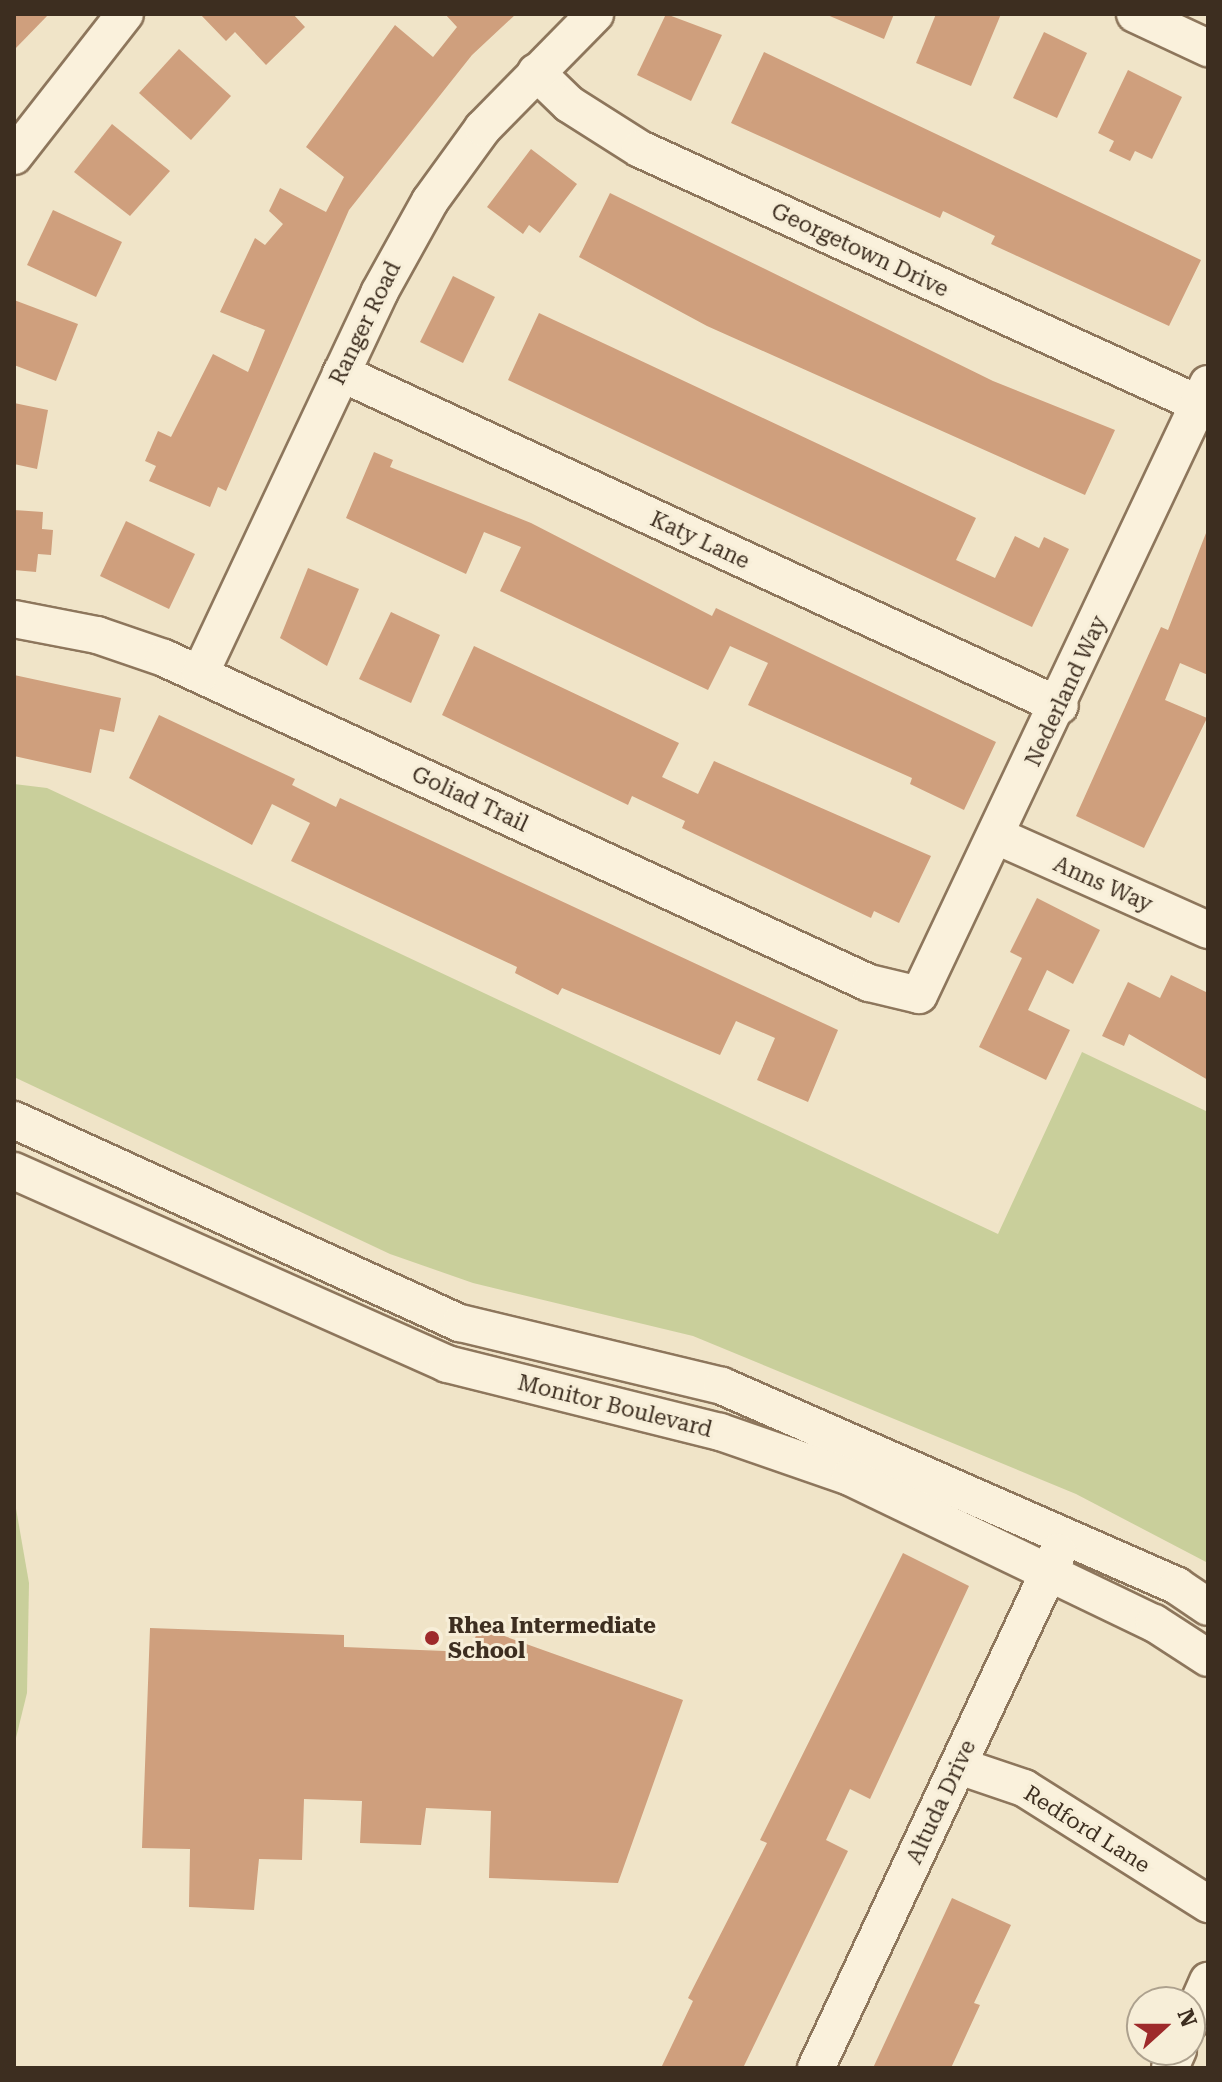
<!DOCTYPE html>
<style>
body{margin:0}
#map{position:relative;width:1222px;height:2082px;overflow:hidden;background:#f0e4c8;font-family:"Roboto Serif",serif}
div>[style]{position:absolute}
.green>*{inset:0;background:#c9cf9b}
.building>*{inset:0;background:#cf9f7d}
.roads{filter:drop-shadow(2px 0 #8d765c) drop-shadow(-2px 0 #8d765c) drop-shadow(0 2px #8d765c) drop-shadow(0 -2px #8d765c)}
.minor>*{height:36px;margin:-18px;padding:0 18px;transform-origin:18px;border-radius:18px;background:#faf1dc}
.dots>*{width:22px;height:22px;translate:-50% -50%;box-sizing:border-box;border:4px solid #f7eed8;border-radius:50%}
span{translate:-50% -50%;white-space:nowrap;text-align:center;line-height:1.15;-webkit-text-stroke:6px #f7eed8;paint-order:stroke}
.street-label{font-size:22px;color:#3d2e20}
.poi-label{font-size:22px;color:#3d2e20;font-weight:700}
.left{translate:0 -50%;text-align:left}
.frame{position:absolute;inset:0;border:16px solid #3d2e20;pointer-events:none}
.north{position:absolute;left:1126px;top:1986px;width:80px;height:80px;box-sizing:border-box;background:#f7eed8;border:2px solid #ada18e;border-radius:50%;rotate:69deg;font-size:22px;font-weight:700;line-height:32px;text-align:center;color:#3d2e20}
.north::after{content:'';display:block;margin:auto;width:28px;height:36px;background:#9e2a2b;clip-path:polygon(50% 0,100% 100%,50% 72%,0 100%)}
</style>
<div id="map">
<div class="green">
<div style="clip-path:polygon(14px 784px,47px 788px,998px 1234px,1082px 1052px,1208px 1112px,1208px 1563px,1076px 1494px,693px 1336px,473px 1283px,390px 1254px,14px 1077px)"></div>
<div style="clip-path:polygon(14px 1497px,29px 1583px,27px 1693px,14px 1746px)"></div>
</div>
<div class="building">
<div style="clip-path:polygon(14px 14px,49px 14px,14px 50px)"></div>
<div style="clip-path:polygon(200px 14px,293px 14px,305px 27px,266px 65px,235px 32px,226px 41px)"></div>
<div style="clip-path:polygon(445px 14px,516px 14px,472px 55px,349px 210px,226px 491px,218px 487px,210px 507px,149px 481px,156px 466px,145px 461px,158px 431px,171px 437px,213px 354px,248px 372px,265px 330px,220px 312px,255px 238px,265px 245px,283px 224px,269px 211px,280px 188px,326px 212px,344px 177px,306px 147px,395px 25px,433px 57px,457px 27px)"></div>
<div style="clip-path:polygon(666px 14px,722px 35px,691px 101px,637px 75px)"></div>
<div style="clip-path:polygon(825px 14px,894px 14px,884px 39px)"></div>
<div style="clip-path:polygon(936px 14px,1001px 14px,971px 86px,916px 63px)"></div>
<div style="clip-path:polygon(1044px 32px,1087px 53px,1057px 118px,1013px 98px)"></div>
<div style="clip-path:polygon(179px 49px,231px 96px,191px 140px,139px 93px)"></div>
<div style="clip-path:polygon(764px 52px,1201px 260px,1169px 326px,991px 244px,995px 236px,943px 211px,940px 218px,731px 123px)"></div>
<div style="clip-path:polygon(1128px 70px,1182px 97px,1152px 159px,1135px 151px,1130px 161px,1109px 151px,1114px 141px,1098px 133px)"></div>
<div style="clip-path:polygon(112px 124px,170px 171px,130px 216px,74px 172px)"></div>
<div style="clip-path:polygon(531px 149px,577px 184px,540px 233px,529px 225px,523px 234px,487px 207px)"></div>
<div style="clip-path:polygon(610px 193px,993px 381px,1115px 430px,1085px 495px,707px 326px,579px 257px)"></div>
<div style="clip-path:polygon(53px 210px,122px 242px,96px 297px,27px 265px)"></div>
<div style="clip-path:polygon(453px 276px,495px 297px,463px 363px,420px 342px)"></div>
<div style="clip-path:polygon(14px 300px,78px 324px,56px 381px,14px 365px)"></div>
<div style="clip-path:polygon(539px 313px,976px 518px,956px 560px,995px 578px,1015px 536px,1039px 548px,1044px 537px,1069px 549px,1032px 627px,508px 380px)"></div>
<div style="clip-path:polygon(14px 403px,48px 410px,37px 469px,14px 464px)"></div>
<div style="clip-path:polygon(374px 452px,393px 460px,390px 467px,531px 523px,712px 616px,716px 608px,996px 742px,964px 810px,910px 784px,912px 778px,748px 705px,768px 663px,730px 646px,708px 690px,500px 591px,521px 547px,484px 532px,466px 574px,346px 518px)"></div>
<div style="clip-path:polygon(14px 510px,43px 512px,42px 529px,53px 530px,51px 555px,38px 554px,36px 572px,14px 570px)"></div>
<div style="clip-path:polygon(126px 521px,195px 554px,169px 609px,100px 576px)"></div>
<div style="clip-path:polygon(1208px 528px,1208px 675px,1180px 663px,1165px 700px,1207px 718px,1144px 848px,1076px 816px,1161px 627px,1168px 630px)"></div>
<div style="clip-path:polygon(308px 568px,359px 589px,327px 666px,280px 638px)"></div>
<div style="clip-path:polygon(391px 612px,440px 635px,411px 703px,359px 679px)"></div>
<div style="clip-path:polygon(474px 646px,679px 743px,662px 777px,698px 794px,714px 761px,931px 856px,899px 923px,874px 911px,871px 918px,682px 828px,685px 821px,632px 796px,628px 805px,442px 715px)"></div>
<div style="clip-path:polygon(14px 675px,121px 698px,114px 732px,100px 729px,91px 773px,14px 756px)"></div>
<div style="clip-path:polygon(159px 715px,295px 779px,292px 785px,336px 807px,340px 798px,838px 1030px,808px 1102px,757px 1080px,775px 1038px,736px 1021px,720px 1055px,562px 988px,558px 995px,515px 973px,517px 967px,291px 861px,310px 823px,272px 804px,252px 845px,129px 778px)"></div>
<div style="clip-path:polygon(1037px 898px,1100px 930px,1073px 984px,1047px 970px,1028px 1010px,1070px 1030px,1046px 1080px,979px 1047px,1022px 958px,1010px 952px)"></div>
<div style="clip-path:polygon(1171px 975px,1208px 993px,1208px 1080px,1129px 1034px,1124px 1046px,1102px 1036px,1128px 982px,1160px 998px)"></div>
<div style="clip-path:polygon(903px 1553px,969px 1586px,870px 1799px,850px 1789px,826px 1840px,848px 1851px,743px 2068px,661px 2068px,693px 2001px,688px 1998px,767px 1843px,760px 1840px)"></div>
<div style="clip-path:polygon(479px 1627px,683px 1700px,618px 1883px,489px 1878px,491px 1811px,426px 1808px,421px 1845px,360px 1843px,362px 1801px,304px 1799px,302px 1860px,259px 1859px,254px 1910px,189px 1907px,190px 1849px,142px 1848px,150px 1628px,344px 1635px,344px 1647px,470px 1652px)"></div>
<div style="clip-path:polygon(952px 1898px,1011px 1925px,974px 2003px,980px 2005px,951px 2068px,873px 2068px)"></div>
</div>
<div class="roads">
<div class="minor">
<div style="left:1135px;top:14px;width:81px;rotate:25deg"></div>
<div style="left:536px;top:72px;width:46px;rotate:44.1deg"></div>
<div style="left:569px;top:104px;width:84px;rotate:32.4deg"></div>
<div style="left:640px;top:149px;width:614px;rotate:24.52deg"></div>
<div style="left:14px;top:156px;width:180px;rotate:-52deg"></div>
<div style="left:341px;top:373px;width:792px;rotate:24.85deg"></div>
<div style="left:14px;top:619px;width:85px;rotate:10.9deg"></div>
<div style="left:97px;top:635px;width:71px;rotate:18.9deg"></div>
<div style="left:164px;top:658px;width:776px;rotate:24.75deg"></div>
<div style="left:869px;top:983px;width:51px;rotate:13.5deg"></div>
<div style="left:919px;top:995px;width:676px;rotate:-64.69deg"></div>
<div style="left:200px;top:674px;width:421px;rotate:-64.8deg"></div>
<div style="left:379px;top:293px;width:105px;rotate:-61deg"></div>
<div style="left:430px;top:201px;width:90px;rotate:-54deg"></div>
<div style="left:483px;top:128px;width:160px;rotate:-45.5deg"></div>
<div style="left:999px;top:837px;width:229px;rotate:24deg"></div>
<div style="left:14px;top:1120px;width:490px;rotate:24.5deg"></div>
<div style="left:460px;top:1323px;width:269px;rotate:13.5deg"></div>
<div style="left:722px;top:1386px;width:497px;rotate:23.7deg"></div>
<div style="left:1177px;top:1586px;width:37px;rotate:34deg"></div>
<div style="left:14px;top:1171px;width:474px;rotate:24deg"></div>
<div style="left:447px;top:1364px;width:281px;rotate:14deg"></div>
<div style="left:720px;top:1432px;width:138px;rotate:19.1deg"></div>
<div style="left:850px;top:1477px;width:337px;rotate:25.7deg"></div>
<div style="left:1154px;top:1623px;width:64px;rotate:32.9deg"></div>
<div style="left:959px;top:1766px;width:69px;rotate:18.7deg"></div>
<div style="left:1024px;top:1788px;width:218px;rotate:32.2deg"></div>
<div style="left:1190px;top:2022px;width:45px;rotate:-66.3deg"></div>
<div style="left:816px;top:2068px;width:570px;rotate:-64.87deg"></div>
<div style="left:1170px;top:2068px;width:20px;rotate:-66deg"></div>
</div>
</div>
<div class="dots">
<div style="left:432px;top:1638px;background:#9e2a2b"></div>
</div>
<div class="street-label">
<span style="left:860px;top:250px;rotate:25deg">Georgetown Drive</span>
<span style="left:365px;top:323px;rotate:-64deg">Ranger Road</span>
<span style="left:700px;top:540px;rotate:25deg">Katy Lane</span>
<span style="left:1066px;top:691px;rotate:-65deg">Nederland Way</span>
<span style="left:470px;top:799px;rotate:25deg">Goliad Trail</span>
<span style="left:1103px;top:884px;rotate:24deg">Anns Way</span>
<span style="left:615px;top:1406px;rotate:14deg">Monitor Boulevard</span>
<span style="left:941px;top:1802px;rotate:-65deg">Altuda Drive</span>
<span style="left:1087px;top:1829px;rotate:32deg">Redford Lane</span>
</div>
<div class="poi-label">
<span class="left" style="left:448px;top:1638px">Rhea Intermediate<br>School</span>
</div>
<div class="frame"></div>
<div class="north">N</div>
</div>
